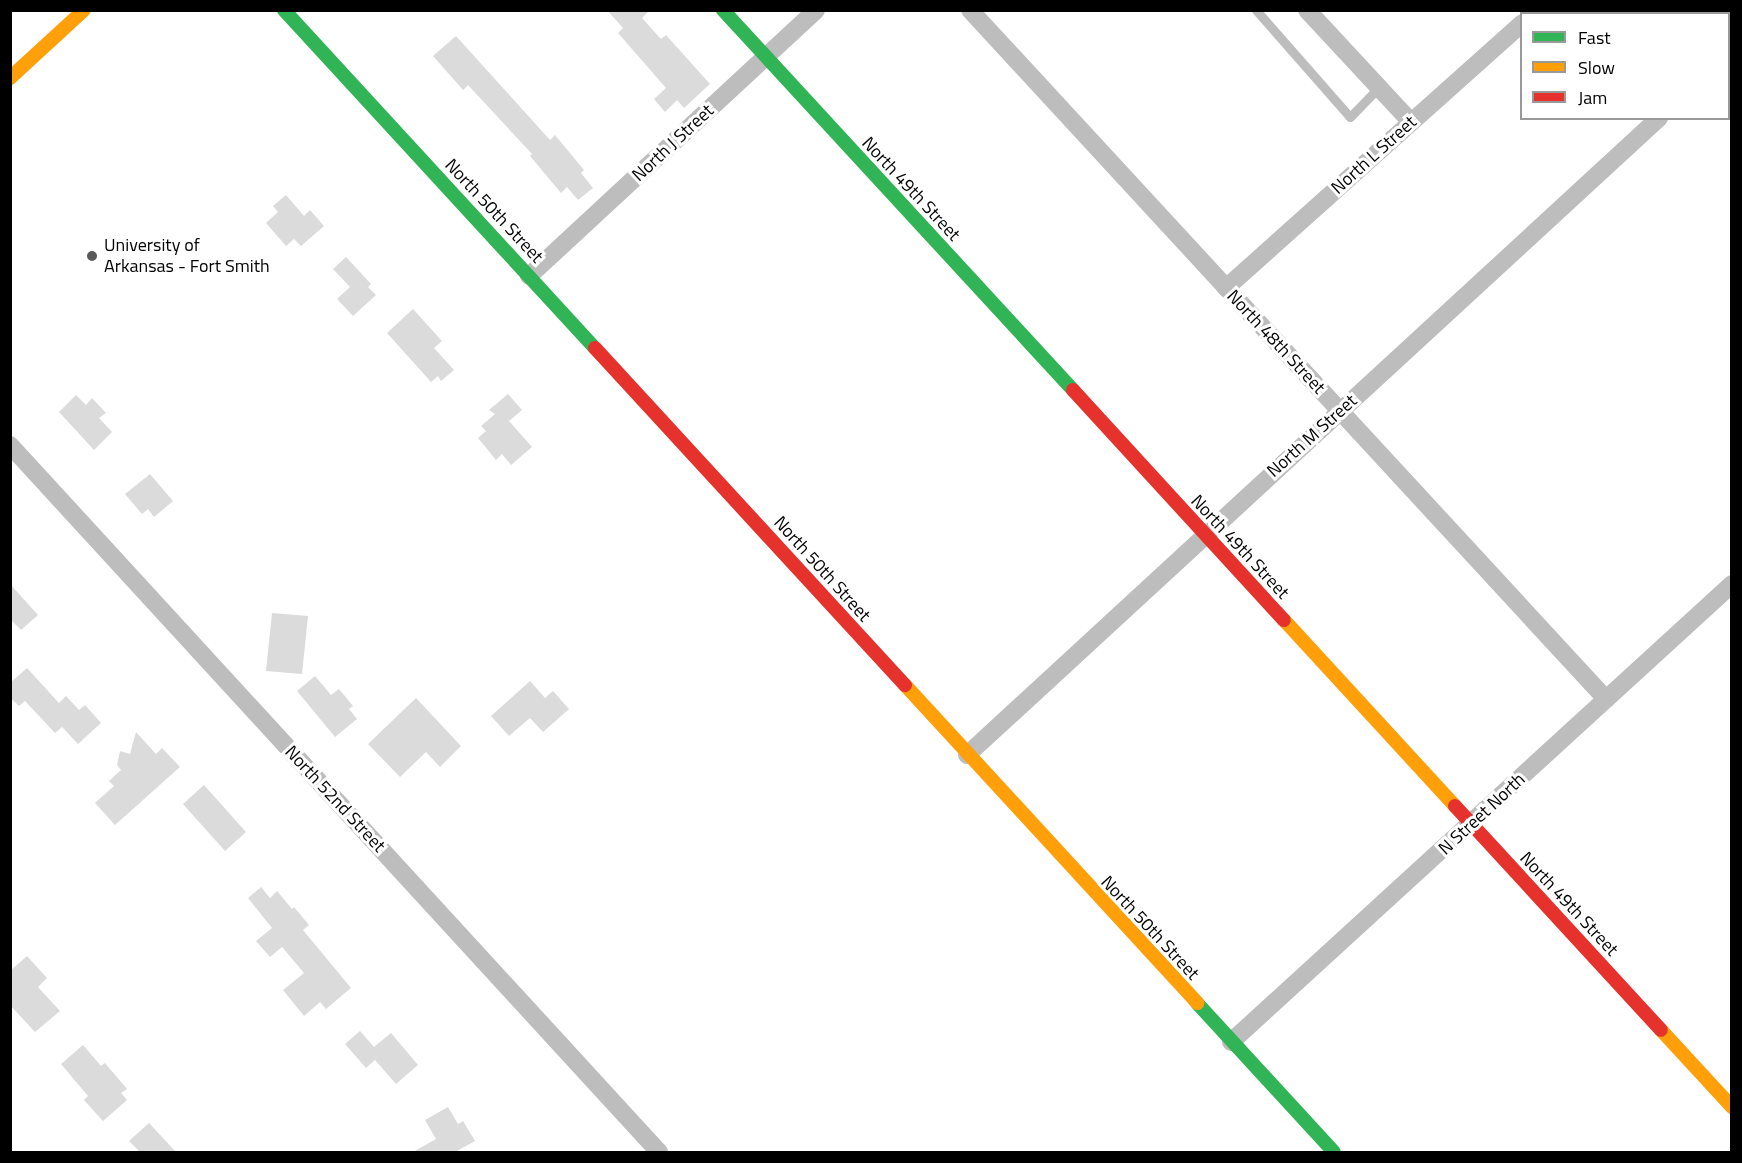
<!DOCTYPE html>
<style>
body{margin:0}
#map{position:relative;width:1742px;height:1163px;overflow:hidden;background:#fff;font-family:"Titillium Web",sans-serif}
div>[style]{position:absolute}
.building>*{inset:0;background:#dbdbdb}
.lane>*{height:9px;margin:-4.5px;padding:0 4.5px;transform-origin:4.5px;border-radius:4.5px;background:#bdbdbd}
.street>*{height:18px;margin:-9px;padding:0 9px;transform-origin:9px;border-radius:9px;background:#bdbdbd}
.fast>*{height:14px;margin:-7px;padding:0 7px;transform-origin:7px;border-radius:7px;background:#30b455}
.slow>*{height:14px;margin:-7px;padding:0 7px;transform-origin:7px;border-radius:7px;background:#ff9f0a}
.jam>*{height:14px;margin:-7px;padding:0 7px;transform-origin:7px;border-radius:7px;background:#e5322d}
.dots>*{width:16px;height:16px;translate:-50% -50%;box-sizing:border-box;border:3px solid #fff;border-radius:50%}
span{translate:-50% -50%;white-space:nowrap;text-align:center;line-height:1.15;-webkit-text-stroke:6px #fff;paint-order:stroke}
.street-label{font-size:18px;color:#000}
.poi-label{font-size:18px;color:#000}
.left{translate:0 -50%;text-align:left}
.frame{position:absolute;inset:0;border:12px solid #000;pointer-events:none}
.legend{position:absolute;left:1520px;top:12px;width:210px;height:108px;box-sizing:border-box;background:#fff;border:2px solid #999;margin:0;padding:8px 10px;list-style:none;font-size:18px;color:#000}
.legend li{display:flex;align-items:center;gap:12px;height:30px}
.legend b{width:30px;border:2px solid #999}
</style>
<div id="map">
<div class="building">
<div style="clip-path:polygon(607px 10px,650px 10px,642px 18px,661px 39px,666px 35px,710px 84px,684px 108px,677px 100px,665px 112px,654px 99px,666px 88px,618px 33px,623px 28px)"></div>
<div style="clip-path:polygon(456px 36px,550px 140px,555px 135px,584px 170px,581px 173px,593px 188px,578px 200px,567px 187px,561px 193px,530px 156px,532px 154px,468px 85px,463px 90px,433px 56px)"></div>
<div style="clip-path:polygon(286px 195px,304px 216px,310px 210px,324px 226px,301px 246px,294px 239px,286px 246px,266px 223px,278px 212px,273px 206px)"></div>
<div style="clip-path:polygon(346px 257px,371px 284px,368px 287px,376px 295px,353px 316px,337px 299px,350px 287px,333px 269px)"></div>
<div style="clip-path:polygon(413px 309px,442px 341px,434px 348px,454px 370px,441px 381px,438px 376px,431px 382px,387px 333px)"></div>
<div style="clip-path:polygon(508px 394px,522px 410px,509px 421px,532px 447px,511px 465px,502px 454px,496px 460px,478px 438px,486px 431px,481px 426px,495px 414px,489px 410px)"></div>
<div style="clip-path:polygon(76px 395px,86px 405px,92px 398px,106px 413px,99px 418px,112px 432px,94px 450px,59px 412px)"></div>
<div style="clip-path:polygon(150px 474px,173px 501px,154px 517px,148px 509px,142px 514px,125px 494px)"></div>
<div style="clip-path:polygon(10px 584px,38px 615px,21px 630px,10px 619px)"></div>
<div style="clip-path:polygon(272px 613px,308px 616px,302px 674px,266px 671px)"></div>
<div style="clip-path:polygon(27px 668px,59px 703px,66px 696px,79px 710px,85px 705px,101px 723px,78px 744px,62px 727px,55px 733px,25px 701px,19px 706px,10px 697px,10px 683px)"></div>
<div style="clip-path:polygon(315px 676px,331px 695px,339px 689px,353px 706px,349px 709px,357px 719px,335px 737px,297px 691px)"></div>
<div style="clip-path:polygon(530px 681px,545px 698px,553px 691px,569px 709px,543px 732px,530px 718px,509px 736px,491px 716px)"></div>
<div style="clip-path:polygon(416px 698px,461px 746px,440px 767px,426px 752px,400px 777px,368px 744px)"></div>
<div style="clip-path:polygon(136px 732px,156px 754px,162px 748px,180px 767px,115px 825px,95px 803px,114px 786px,109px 781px,121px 770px,117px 765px,120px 751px,130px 754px)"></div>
<div style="clip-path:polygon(204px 785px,246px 832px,225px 851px,183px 804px)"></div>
<div style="clip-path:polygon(261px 887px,270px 898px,277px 891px,292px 909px,294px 907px,309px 925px,303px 930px,351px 988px,326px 1009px,320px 1002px,304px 1016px,283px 990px,304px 973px,282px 947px,270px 957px,256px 941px,272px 928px,248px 898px)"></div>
<div style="clip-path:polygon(27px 956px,47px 978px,38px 987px,60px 1011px,35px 1032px,10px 1005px,10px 971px)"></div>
<div style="clip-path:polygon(360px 1031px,374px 1047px,391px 1033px,418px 1065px,396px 1084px,375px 1060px,366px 1068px,345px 1044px)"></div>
<div style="clip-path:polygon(83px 1045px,101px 1066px,105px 1063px,127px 1089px,121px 1093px,127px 1100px,103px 1121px,84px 1100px,88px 1096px,61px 1064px)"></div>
<div style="clip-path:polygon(448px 1107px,458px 1124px,463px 1121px,475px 1141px,455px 1152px,413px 1152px,436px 1139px,425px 1120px)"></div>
<div style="clip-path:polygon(149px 1123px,176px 1152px,140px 1152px,129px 1141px)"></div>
</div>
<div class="lane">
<div style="left:1256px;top:10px;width:142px;rotate:48.7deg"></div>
<div style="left:1350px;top:117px;width:42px;rotate:-46deg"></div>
</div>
<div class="street">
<div style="left:970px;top:10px;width:938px;rotate:47.29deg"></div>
<div style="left:1307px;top:10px;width:153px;rotate:47.1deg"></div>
<div style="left:1532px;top:14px;width:5px;rotate:-53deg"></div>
<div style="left:1728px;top:55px;width:5px;rotate:-37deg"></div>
<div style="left:529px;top:276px;width:391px;rotate:-42.8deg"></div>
<div style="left:1226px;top:288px;width:397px;rotate:-41.8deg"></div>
<div style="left:10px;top:445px;width:960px;rotate:47.45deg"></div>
<div style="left:967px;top:755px;width:941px;rotate:-42.63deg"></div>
<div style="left:1231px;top:1042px;width:679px;rotate:-42.43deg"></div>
</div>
<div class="fast">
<div style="left:284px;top:10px;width:459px;rotate:47.4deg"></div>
<div style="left:723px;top:10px;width:517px;rotate:47.35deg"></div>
<div style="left:1197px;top:1003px;width:202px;rotate:47.4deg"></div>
</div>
<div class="slow">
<div style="left:10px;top:78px;width:100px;rotate:-42.6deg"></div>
<div style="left:1284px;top:620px;width:253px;rotate:47.4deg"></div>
<div style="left:905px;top:685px;width:432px;rotate:47.4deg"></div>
<div style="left:1661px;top:1030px;width:105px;rotate:47.3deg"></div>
</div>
<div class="jam">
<div style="left:595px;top:348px;width:458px;rotate:47.4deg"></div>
<div style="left:1073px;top:390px;width:312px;rotate:47.5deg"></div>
<div style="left:1455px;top:806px;width:304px;rotate:47.4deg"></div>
</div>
<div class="dots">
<div style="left:92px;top:256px;background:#595959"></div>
</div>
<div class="street-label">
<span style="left:673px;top:143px;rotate:-43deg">North J Street</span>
<span style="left:1374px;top:155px;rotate:-42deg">North L Street</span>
<span style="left:911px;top:189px;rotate:47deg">North 49th Street</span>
<span style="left:494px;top:211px;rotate:47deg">North 50th Street</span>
<span style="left:1276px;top:342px;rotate:47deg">North 48th Street</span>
<span style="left:1312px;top:436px;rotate:-42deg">North M Street</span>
<span style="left:1240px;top:547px;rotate:47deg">North 49th Street</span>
<span style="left:822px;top:569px;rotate:48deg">North 50th Street</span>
<span style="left:335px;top:799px;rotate:47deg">North 52nd Street</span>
<span style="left:1482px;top:814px;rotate:-43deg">N Street North</span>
<span style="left:1569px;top:904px;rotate:47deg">North 49th Street</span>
<span style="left:1150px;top:928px;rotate:47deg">North 50th Street</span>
</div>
<div class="poi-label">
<span class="left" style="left:104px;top:256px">University of<br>Arkansas - Fort Smith</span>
</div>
<div class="frame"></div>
<ul class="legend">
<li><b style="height:8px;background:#30b455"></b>Fast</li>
<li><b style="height:8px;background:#ff9f0a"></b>Slow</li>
<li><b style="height:8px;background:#e5322d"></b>Jam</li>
</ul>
</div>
